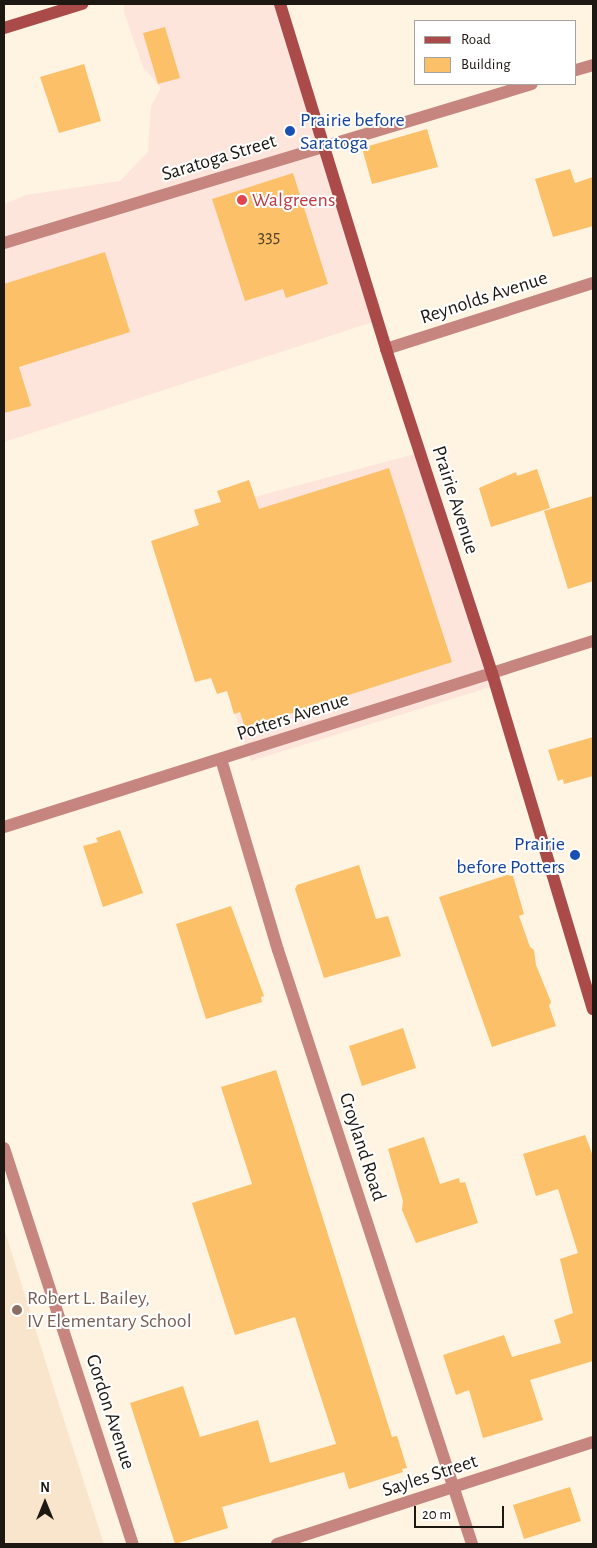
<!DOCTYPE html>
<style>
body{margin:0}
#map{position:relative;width:597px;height:1548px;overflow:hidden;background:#fff3e2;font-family:"Alegreya Sans",sans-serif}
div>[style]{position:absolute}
.industrial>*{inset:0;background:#fde5db}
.built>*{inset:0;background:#f9e5cb}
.building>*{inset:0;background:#fbc068}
.street>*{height:12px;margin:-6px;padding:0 6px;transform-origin:6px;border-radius:6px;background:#c78580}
.secondary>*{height:12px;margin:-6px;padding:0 6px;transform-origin:6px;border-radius:6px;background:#aa4b49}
.dots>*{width:14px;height:14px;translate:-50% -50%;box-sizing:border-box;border:2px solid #fff;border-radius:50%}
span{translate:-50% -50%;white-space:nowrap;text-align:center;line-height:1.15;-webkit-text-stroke:4px #fff;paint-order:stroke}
.number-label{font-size:18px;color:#544227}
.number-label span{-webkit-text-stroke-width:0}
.transit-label{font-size:20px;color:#164399}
.left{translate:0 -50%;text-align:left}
.right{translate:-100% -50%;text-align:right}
.street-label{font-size:20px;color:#1d1811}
.health-label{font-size:20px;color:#be3a42}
.education-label{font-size:20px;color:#785e54}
.frame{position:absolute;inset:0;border:5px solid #1d1811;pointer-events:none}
.legend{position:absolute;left:414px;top:20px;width:162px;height:65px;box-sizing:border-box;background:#fff;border:1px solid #a5a3a0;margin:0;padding:6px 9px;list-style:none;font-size:15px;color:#1d1811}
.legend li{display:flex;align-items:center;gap:10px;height:25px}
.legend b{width:25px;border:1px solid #a5a3a0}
.north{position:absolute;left:20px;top:1478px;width:50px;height:50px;-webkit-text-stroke:4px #fff;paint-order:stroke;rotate:0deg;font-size:14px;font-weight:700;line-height:20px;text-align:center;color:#1d1811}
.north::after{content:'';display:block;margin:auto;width:18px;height:22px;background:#1d1811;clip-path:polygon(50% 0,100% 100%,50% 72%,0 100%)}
.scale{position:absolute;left:414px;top:1506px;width:90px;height:22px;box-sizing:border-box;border:2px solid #1d1811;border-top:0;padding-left:6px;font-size:15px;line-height:18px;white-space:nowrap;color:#1d1811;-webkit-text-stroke:4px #fff;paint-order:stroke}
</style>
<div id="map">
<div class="industrial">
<div style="clip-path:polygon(124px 4px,280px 4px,382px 319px,4px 442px,4px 204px,26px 195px,120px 181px,148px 152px,151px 106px,161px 88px,143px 67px,124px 12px)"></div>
<div style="clip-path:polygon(422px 452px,497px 685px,251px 761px,216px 658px,240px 501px)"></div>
</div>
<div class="built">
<div style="clip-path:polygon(4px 1228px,55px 1392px,104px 1544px,4px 1544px)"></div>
</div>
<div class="building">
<div style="clip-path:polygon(165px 27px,180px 78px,158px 84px,143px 33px)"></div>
<div style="clip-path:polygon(84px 64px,101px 121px,59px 133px,40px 77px)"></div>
<div style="clip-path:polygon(427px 129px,438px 167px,372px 184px,362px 148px)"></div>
<div style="clip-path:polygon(570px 169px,575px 183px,593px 177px,593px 226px,553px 237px,535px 179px)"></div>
<div style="clip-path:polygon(293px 173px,328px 284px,286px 298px,283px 289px,245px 301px,212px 199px)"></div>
<div style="clip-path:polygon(105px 252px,130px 332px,19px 367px,31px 406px,4px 413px,4px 284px)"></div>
<div style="clip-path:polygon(389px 468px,452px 662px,245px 728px,240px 712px,234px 714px,227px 691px,217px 694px,211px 678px,195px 682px,151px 541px,199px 525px,194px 510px,221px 502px,217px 491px,249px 480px,259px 509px)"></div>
<div style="clip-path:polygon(537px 469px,550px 508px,491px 527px,479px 488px,516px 472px,517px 476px)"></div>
<div style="clip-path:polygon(593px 496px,593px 581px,568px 589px,544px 511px)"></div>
<div style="clip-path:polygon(593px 737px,593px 776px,564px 784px,563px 779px,558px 781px,548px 750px)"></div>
<div style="clip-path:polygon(120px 830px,143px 893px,103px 907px,83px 846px,98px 842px,96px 838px)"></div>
<div style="clip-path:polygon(359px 865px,376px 919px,388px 916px,401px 956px,324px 978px,295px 889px,297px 885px)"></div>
<div style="clip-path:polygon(507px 875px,513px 876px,524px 914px,519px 916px,530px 947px,534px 950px,536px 965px,551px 1002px,549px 1006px,556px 1026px,492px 1047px,439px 897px)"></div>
<div style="clip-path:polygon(231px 906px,264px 996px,261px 997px,262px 1002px,206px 1019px,176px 924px)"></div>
<div style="clip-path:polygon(403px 1028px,416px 1068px,362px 1086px,349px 1046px)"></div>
<div style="clip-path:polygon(276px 1070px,392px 1437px,397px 1436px,407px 1468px,402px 1469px,403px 1472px,349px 1489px,344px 1472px,222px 1507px,228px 1528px,175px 1544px,130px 1403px,183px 1386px,200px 1437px,258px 1420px,270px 1463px,336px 1444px,295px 1317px,235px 1335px,192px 1203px,252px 1184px,221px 1087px)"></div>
<div style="clip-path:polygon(585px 1135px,593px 1156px,593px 1361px,530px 1380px,543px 1420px,483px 1438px,469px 1390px,456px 1395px,443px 1355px,504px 1335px,512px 1357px,561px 1343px,554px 1320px,573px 1313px,560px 1259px,578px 1253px,558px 1189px,536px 1196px,523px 1154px)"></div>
<div style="clip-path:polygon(424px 1137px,440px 1184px,459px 1178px,460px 1183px,465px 1182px,478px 1223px,416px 1243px,402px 1210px,403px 1201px,388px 1149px)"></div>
<div style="clip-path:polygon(570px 1487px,581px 1521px,524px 1539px,513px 1505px)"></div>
</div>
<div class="street">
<div style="left:576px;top:70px;width:18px;rotate:-16deg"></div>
<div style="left:4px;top:243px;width:551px;rotate:-16.76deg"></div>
<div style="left:386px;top:349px;width:217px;rotate:-17.7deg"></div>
<div style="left:221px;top:759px;width:199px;rotate:73.4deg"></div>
<div style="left:278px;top:950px;width:625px;rotate:71.91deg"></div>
<div style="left:4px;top:827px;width:618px;rotate:-17.53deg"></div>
<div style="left:4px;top:1148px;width:416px;rotate:72deg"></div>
<div style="left:277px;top:1544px;width:332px;rotate:-17.9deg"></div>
</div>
<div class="secondary">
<div style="left:280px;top:4px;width:361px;rotate:72.9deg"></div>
<div style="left:386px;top:349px;width:341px;rotate:71.9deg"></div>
<div style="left:492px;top:673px;width:351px;rotate:73.3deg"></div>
<div style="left:4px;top:28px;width:82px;rotate:-17.1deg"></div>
</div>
<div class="dots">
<div style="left:290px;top:131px;background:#1a4fb4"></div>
<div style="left:242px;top:200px;background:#e0444e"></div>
<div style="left:575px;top:855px;background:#1a4fb4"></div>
<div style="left:17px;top:1310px;background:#8d6e63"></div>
</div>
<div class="number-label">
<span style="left:269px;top:237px">335</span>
</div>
<div class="transit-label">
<span class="left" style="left:300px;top:132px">Prairie before<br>Saratoga</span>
<span class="right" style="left:565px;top:856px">Prairie<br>before Potters</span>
</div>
<div class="street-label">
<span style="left:219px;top:158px;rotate:-17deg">Saratoga Street</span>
<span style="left:484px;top:298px;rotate:-18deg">Reynolds Avenue</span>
<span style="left:455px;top:500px;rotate:72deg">Prairie Avenue</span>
<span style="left:293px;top:717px;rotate:-18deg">Potters Avenue</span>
<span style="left:362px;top:1147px;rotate:72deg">Croyland Road</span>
<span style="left:110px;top:1412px;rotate:72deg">Gordon Avenue</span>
<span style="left:430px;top:1476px;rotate:-18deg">Sayles Street</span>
</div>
<div class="health-label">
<span class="left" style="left:252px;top:200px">Walgreens</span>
</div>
<div class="education-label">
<span class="left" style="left:27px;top:1310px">Robert L. Bailey,<br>IV Elementary School</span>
</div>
<div class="frame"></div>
<ul class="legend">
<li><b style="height:6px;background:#aa4b49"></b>Road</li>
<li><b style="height:14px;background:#fbc068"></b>Building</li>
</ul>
<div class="north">N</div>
<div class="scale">20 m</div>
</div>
